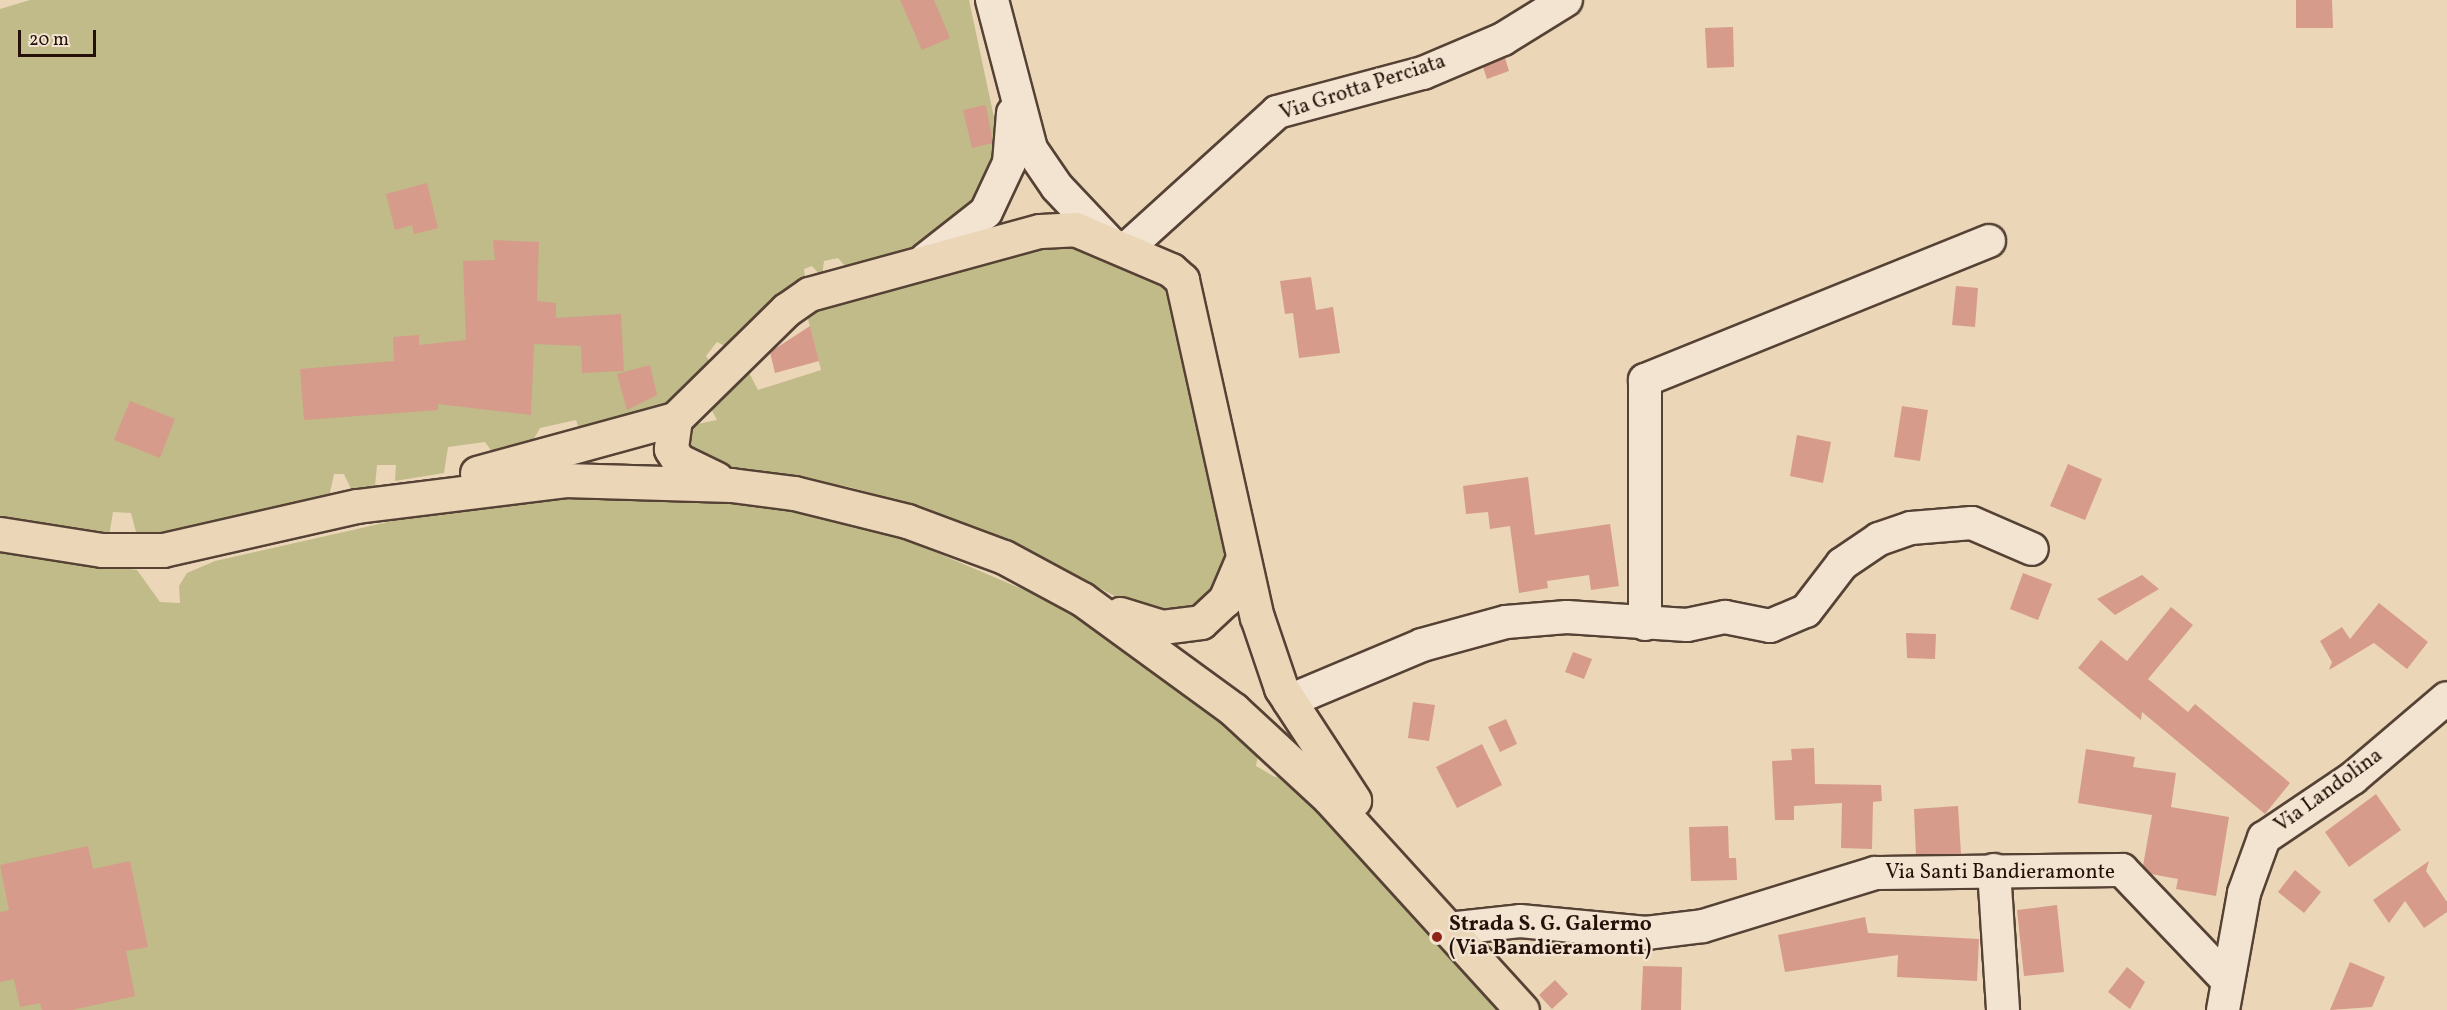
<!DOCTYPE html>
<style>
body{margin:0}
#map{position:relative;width:2447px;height:1010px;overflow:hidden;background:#ebd6b8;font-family:Vollkorn,serif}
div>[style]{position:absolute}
.green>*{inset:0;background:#c0bb89}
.building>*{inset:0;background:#d69b8a}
.roads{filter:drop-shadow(2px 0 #564235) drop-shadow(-2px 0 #564235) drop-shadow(0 2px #564235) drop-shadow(0 -2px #564235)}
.minor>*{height:32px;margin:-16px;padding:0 16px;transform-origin:16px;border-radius:16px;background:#f2e4d1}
.major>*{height:33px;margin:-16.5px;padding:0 16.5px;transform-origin:16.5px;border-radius:16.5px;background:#ebd6b8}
.dots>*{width:16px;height:16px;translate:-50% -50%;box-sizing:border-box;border:3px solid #f2e4d1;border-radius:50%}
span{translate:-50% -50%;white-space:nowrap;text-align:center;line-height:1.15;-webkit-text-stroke:4.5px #f2e4d1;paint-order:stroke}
.street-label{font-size:21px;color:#251109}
.poi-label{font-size:21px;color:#251109;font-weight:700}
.left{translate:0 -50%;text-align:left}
.scale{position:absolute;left:18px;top:30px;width:78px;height:27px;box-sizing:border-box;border:3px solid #251109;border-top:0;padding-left:8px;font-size:18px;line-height:21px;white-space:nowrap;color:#251109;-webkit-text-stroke:4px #f2e4d1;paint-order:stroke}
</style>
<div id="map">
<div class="green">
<div style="clip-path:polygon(30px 0,969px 0,999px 141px,986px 194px,928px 247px,849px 270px,838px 258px,824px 261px,822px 277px,812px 266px,804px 269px,806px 283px,725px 346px,717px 342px,706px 356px,711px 364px,679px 401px,581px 435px,576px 420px,540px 428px,527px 451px,496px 457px,485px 442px,448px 447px,444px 473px,395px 481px,396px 465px,377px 465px,375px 486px,352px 491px,344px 474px,334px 474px,329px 497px,164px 537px,137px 536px,131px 513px,113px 512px,109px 536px,0 521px,0 9px)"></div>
<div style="clip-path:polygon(1058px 238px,1170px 287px,1228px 556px,1216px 597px,1174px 617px,1126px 602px,1028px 550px,921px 507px,849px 487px,712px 464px,688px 450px,683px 427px,717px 420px,708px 403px,745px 365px,758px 390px,821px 370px,806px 311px)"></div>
<div style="clip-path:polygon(568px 497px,719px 499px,845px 521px,907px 540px,1060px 605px,1143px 656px,1259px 750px,1256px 766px,1275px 777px,1284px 775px,1498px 1010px,0 1010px,0 549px,137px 570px,160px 602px,180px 603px,179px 586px,187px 573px,215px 561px,441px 510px)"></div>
</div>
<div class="building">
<div style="clip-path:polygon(900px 0,934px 0,950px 38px,922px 50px)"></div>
<div style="clip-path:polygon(2296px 0,2332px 0,2333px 28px,2296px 28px)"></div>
<div style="clip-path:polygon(1733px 27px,1734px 67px,1707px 68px,1705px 28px)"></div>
<div style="clip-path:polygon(1505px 58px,1509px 71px,1487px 79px,1483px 67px)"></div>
<div style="clip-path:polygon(986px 105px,993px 143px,972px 148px,963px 110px)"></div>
<div style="clip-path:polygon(427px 183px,438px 228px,414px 234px,412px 225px,395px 230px,386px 194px)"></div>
<div style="clip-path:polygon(493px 240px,539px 242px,537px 301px,556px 303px,556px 318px,621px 314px,624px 371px,582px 373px,581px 346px,534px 344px,531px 415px,438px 404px,438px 410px,304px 420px,300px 369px,394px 361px,393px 337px,419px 335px,419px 345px,466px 340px,463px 261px,495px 260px)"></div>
<div style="clip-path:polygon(1311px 277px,1316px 310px,1333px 307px,1340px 353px,1299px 358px,1293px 313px,1285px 314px,1280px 281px)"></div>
<div style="clip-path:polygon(1956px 286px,1978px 288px,1975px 327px,1952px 325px)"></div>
<div style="clip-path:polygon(810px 326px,819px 361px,775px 373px,770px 352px)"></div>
<div style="clip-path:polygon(650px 365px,657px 395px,627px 410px,617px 374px)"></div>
<div style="clip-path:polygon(130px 401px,175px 419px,160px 458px,114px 440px)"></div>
<div style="clip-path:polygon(1902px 406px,1928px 410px,1920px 461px,1894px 457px)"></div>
<div style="clip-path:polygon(1797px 435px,1831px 442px,1823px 483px,1790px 476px)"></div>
<div style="clip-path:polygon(2068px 464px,2102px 479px,2085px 520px,2050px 506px)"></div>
<div style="clip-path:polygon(1528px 477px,1535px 535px,1610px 524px,1619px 586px,1591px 590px,1589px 575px,1547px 581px,1548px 588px,1519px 593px,1510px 526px,1490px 529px,1488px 512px,1466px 514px,1463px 486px)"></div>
<div style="clip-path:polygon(2023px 573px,2052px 584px,2038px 620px,2010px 609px)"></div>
<div style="clip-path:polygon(2142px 575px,2159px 589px,2115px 615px,2097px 599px)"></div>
<div style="clip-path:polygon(2379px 603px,2428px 642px,2407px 669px,2374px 643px,2329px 670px,2332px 662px,2320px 641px,2342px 627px,2350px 639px)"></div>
<div style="clip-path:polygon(2171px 607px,2193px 625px,2148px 679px,2188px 712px,2195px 704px,2290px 783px,2265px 814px,2142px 712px,2141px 720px,2078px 668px,2101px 640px,2127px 661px)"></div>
<div style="clip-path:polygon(1906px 633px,1936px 634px,1935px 659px,1907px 658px)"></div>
<div style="clip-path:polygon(1573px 652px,1592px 659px,1584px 679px,1565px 672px)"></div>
<div style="clip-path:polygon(1413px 702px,1435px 705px,1429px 741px,1408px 738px)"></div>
<div style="clip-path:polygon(1506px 719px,1517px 744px,1500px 752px,1488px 727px)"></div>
<div style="clip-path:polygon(1482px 744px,1502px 785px,1457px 808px,1436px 767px)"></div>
<div style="clip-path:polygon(1814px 748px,1815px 784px,1881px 785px,1882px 801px,1873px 802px,1872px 849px,1841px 848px,1842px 803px,1794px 806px,1794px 820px,1775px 820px,1772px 761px,1792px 760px,1791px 749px)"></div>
<div style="clip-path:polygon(2086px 749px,2135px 757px,2133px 767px,2176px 773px,2171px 807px,2229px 817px,2216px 896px,2176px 889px,2178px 879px,2151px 874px,2143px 866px,2152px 815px,2078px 803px)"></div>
<div style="clip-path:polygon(2376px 794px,2401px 830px,2349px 867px,2325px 832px)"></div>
<div style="clip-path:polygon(1958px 806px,1961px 854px,1916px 855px,1914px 809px)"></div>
<div style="clip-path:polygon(1728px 826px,1729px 858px,1736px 858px,1737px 880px,1691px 881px,1689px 827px)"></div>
<div style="clip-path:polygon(88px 846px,93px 869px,130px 861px,148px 947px,126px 951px,135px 996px,72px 1010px,42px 1010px,40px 1003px,20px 1007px,14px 979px,0 982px,0 912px,9px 910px,0 865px)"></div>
<div style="clip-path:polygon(2429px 861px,2426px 871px,2447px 902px,2447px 912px,2424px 928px,2405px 901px,2389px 923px,2373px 900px)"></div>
<div style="clip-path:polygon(2295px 870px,2321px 892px,2304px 913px,2278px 892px)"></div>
<div style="clip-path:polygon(2057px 905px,2064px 972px,2024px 976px,2017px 910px)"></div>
<div style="clip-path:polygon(1865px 917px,1868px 933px,1979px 939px,1977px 981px,1897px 977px,1898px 955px,1785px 972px,1778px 935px)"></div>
<div style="clip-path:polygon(2350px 962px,2385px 977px,2372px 1007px,2330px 1010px)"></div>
<div style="clip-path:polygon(1643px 966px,1682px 967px,1681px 1010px,1641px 1010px)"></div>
<div style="clip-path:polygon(2127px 967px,2145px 982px,2130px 1009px,2108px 992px)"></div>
<div style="clip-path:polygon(1555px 980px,1568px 994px,1552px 1009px,1539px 995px)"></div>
</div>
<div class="roads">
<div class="minor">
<div style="left:992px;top:0;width:154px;rotate:75.3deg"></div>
<div style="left:1031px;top:149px;width:46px;rotate:55.6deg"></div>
<div style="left:1057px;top:187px;width:77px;rotate:46.6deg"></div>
<div style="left:1125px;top:250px;width:205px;rotate:-42.2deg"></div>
<div style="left:1277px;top:112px;width:151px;rotate:-15deg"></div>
<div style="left:1423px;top:73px;width:87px;rotate:-23deg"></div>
<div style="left:1503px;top:39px;width:74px;rotate:-31.8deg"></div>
<div style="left:926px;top:259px;width:76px;rotate:-38.1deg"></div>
<div style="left:986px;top:212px;width:54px;rotate:-64.9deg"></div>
<div style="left:1009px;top:163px;width:50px;rotate:-85.4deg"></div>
<div style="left:1645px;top:624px;width:244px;rotate:-90deg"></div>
<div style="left:1645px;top:380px;width:371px;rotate:-22deg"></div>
<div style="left:1289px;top:701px;width:144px;rotate:-22.8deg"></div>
<div style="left:1422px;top:645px;width:87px;rotate:-15.3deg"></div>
<div style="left:1506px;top:622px;width:61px;rotate:-4.7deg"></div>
<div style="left:1567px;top:617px;width:120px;rotate:3.8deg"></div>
<div style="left:1687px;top:625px;width:39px;rotate:-12deg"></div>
<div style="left:1725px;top:617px;width:46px;rotate:11.3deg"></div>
<div style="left:1770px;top:626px;width:39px;rotate:-23deg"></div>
<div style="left:1806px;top:611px;width:59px;rotate:-52.5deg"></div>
<div style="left:1842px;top:564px;width:45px;rotate:-34deg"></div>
<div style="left:1879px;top:539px;width:34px;rotate:-19deg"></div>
<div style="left:1911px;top:528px;width:61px;rotate:-4.7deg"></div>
<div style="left:1972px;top:523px;width:65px;rotate:23.4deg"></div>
<div style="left:1994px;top:870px;width:140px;rotate:86.3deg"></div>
<div style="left:1448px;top:929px;width:72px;rotate:-6.3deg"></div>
<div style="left:1520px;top:921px;width:127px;rotate:5.4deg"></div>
<div style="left:1646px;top:933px;width:57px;rotate:-7deg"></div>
<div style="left:1703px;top:926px;width:180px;rotate:-17.1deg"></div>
<div style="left:1875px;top:873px;width:247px;rotate:-0.7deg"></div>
<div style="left:2122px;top:870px;width:153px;rotate:46.3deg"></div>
<div style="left:2223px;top:1010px;width:119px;rotate:-79.8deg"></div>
<div style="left:2244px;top:893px;width:59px;rotate:-70deg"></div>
<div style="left:2264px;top:838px;width:107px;rotate:-34deg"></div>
<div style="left:2353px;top:778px;width:123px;rotate:-40.4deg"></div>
</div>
<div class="major">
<div style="left:675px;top:419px;width:30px;rotate:98deg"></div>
<div style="left:671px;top:449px;width:13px;rotate:58deg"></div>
<div style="left:678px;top:460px;width:43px;rotate:26deg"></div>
<div style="left:477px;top:473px;width:205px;rotate:-15.3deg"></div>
<div style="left:675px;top:419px;width:156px;rotate:-44.5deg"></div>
<div style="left:786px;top:310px;width:28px;rotate:-35deg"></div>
<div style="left:809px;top:294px;width:239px;rotate:-15.3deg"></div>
<div style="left:1040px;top:231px;width:35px;rotate:-3deg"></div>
<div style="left:1075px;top:229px;width:104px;rotate:23.1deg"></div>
<div style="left:1171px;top:270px;width:15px;rotate:42deg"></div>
<div style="left:1182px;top:280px;width:345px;rotate:77.5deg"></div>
<div style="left:1257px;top:617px;width:75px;rotate:71.3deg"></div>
<div style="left:1281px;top:688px;width:134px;rotate:56.9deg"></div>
<div style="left:0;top:534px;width:103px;rotate:8.9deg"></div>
<div style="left:102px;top:550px;width:61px"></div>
<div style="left:163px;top:550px;width:199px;rotate:-12.8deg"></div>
<div style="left:357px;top:506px;width:210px;rotate:-7.1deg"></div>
<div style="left:565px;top:480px;width:166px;rotate:1.7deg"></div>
<div style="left:731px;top:485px;width:64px;rotate:7.2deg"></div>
<div style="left:794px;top:493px;width:116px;rotate:13.9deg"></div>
<div style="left:907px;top:521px;width:103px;rotate:20.4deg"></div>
<div style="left:1004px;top:557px;width:89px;rotate:28.3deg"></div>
<div style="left:1082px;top:599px;width:188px;rotate:36.1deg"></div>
<div style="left:1234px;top:710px;width:131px;rotate:42.8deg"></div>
<div style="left:1330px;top:799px;width:285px;rotate:47.7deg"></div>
<div style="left:1120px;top:614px;width:44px;rotate:17.2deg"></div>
<div style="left:1162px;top:627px;width:39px;rotate:-7deg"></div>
<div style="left:1201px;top:622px;width:33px;rotate:-43deg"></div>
<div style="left:1225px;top:600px;width:43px;rotate:-67deg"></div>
</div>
</div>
<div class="dots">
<div style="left:1437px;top:937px;background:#8f2418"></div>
</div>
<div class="street-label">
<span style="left:1363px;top:88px;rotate:-18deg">Via Grotta Perciata</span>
<span style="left:2329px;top:791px;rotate:-36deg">Via Landolina</span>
<span style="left:2000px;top:873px">Via Santi Bandieramonte</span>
</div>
<div class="poi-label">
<span class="left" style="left:1449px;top:937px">Strada S. G. Galermo<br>(Via Bandieramonti)</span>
</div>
<div class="scale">20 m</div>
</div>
